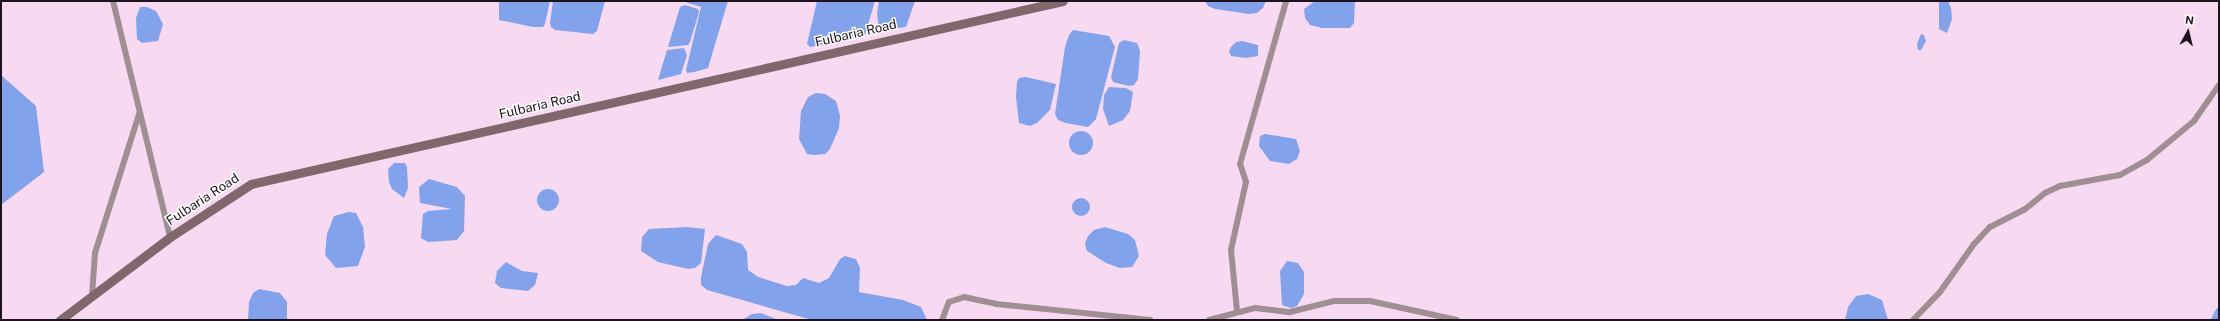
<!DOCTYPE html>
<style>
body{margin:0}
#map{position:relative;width:2220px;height:321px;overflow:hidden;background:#f8d9f2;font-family:"Public Sans",sans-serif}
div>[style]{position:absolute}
.water>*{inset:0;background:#82a3eb}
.round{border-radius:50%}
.canal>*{height:8px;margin:-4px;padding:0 4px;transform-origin:4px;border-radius:4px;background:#82a3eb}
.street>*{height:6px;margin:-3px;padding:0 3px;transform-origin:3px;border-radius:3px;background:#a08f92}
.secondary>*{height:9px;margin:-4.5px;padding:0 4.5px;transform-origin:4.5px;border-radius:4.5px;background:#7f676b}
span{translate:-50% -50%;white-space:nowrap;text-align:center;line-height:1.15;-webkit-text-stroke:3px #fff;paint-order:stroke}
.street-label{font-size:13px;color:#1e131c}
.frame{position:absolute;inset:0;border:2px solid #1e131c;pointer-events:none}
.north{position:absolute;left:2168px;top:12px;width:40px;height:40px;-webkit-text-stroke:3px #fff;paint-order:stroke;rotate:8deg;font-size:11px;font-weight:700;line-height:16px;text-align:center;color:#1e131c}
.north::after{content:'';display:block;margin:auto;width:14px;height:18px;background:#1e131c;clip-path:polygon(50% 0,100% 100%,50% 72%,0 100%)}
</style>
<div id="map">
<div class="water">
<div style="clip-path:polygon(499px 1px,550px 1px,545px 24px,543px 27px,533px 27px,499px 20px)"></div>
<div style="clip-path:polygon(553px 1px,605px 1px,597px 31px,593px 34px,555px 30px,551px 27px,550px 23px)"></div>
<div style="clip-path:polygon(682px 1px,728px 1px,708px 68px,694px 72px,687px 73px,686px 70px,701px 7px)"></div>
<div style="clip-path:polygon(817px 1px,875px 1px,865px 35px,810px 47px,807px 44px)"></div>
<div style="clip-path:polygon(879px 1px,915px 1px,906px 27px,879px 30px,877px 13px)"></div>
<div style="clip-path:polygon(1205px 1px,1266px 1px,1263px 8px,1257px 13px,1249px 14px,1215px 9px,1208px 6px)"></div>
<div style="clip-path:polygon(1315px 1px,1355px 1px,1354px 23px,1350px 28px,1322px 28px,1310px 25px,1305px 18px,1304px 9px)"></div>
<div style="clip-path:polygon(1939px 1px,1948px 1px,1951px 8px,1952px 19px,1947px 33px,1939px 29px)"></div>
<div style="clip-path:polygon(685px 5px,698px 9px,699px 12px,690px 42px,688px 45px,668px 47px,680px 7px)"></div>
<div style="clip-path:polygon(140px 7px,147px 7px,156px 11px,163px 24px,158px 41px,142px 43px,137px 39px,136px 18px)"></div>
<div style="clip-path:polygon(1073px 30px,1109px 36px,1115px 47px,1096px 119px,1088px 127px,1066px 123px,1058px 120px,1055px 114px,1065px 47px,1069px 35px)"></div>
<div style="clip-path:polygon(1921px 34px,1924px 35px,1926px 41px,1921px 50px,1918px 50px,1917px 44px)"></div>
<div style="clip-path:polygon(1124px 40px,1137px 43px,1140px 51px,1138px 79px,1134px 85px,1129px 86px,1113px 82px,1111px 77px,1119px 43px)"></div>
<div style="clip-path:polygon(1242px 41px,1258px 45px,1258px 56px,1246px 58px,1231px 56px,1229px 51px,1231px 47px,1236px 42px)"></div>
<div style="clip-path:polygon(684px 48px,687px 55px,681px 74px,658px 80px,667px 50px)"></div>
<div style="clip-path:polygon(1px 75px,36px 106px,44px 172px,1px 205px)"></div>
<div style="clip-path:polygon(1026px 77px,1056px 84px,1050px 110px,1037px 123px,1030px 126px,1019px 123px,1016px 97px,1017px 82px,1019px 78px)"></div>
<div style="clip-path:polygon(1109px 87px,1126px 88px,1133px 92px,1130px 111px,1123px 120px,1109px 126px,1103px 109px,1104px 95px)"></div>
<div style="clip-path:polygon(816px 93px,825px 94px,836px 101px,840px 116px,839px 128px,830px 149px,825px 154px,815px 155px,807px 154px,799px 139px,801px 111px,808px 97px)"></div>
<div class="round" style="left:1069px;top:131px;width:24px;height:24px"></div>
<div style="clip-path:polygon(1265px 134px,1296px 139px,1300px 151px,1297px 159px,1289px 164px,1270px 161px,1259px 146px,1260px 136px)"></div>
<div style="clip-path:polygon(394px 163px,405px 163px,407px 167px,408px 188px,404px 198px,392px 189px,389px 182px,388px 169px)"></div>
<div style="clip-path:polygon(429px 179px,457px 187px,465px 196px,464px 231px,457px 240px,428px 242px,421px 238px,423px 214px,428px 211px,452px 209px,420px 203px,419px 187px)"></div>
<div class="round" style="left:537px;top:189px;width:22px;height:22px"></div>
<div class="round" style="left:1072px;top:198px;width:18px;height:18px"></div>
<div style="clip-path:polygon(349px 212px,356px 213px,363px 227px,365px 247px,358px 266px,336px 268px,325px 255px,327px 234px,334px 216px)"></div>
<div style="clip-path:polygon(687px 227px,705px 229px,701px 263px,695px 268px,688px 269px,658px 262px,641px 251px,642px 237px,649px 229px)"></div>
<div style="clip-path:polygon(1105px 227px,1128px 234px,1135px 240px,1139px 256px,1132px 267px,1120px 268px,1106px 263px,1087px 251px,1085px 244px,1088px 236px,1094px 230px)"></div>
<div style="clip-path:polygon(716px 235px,742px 244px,747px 252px,748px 270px,758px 277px,787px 286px,796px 285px,803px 278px,819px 283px,829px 278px,840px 259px,845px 256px,856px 259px,860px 268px,859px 292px,903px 300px,921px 307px,927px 320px,812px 320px,707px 290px,701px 285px,701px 277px,708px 244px)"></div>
<div style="clip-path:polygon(1287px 261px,1298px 263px,1304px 272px,1304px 294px,1297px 306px,1291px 308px,1282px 305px,1280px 271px)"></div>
<div style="clip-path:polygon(506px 262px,522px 271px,538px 273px,535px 285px,528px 291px,501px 288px,495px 283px,497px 271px)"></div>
<div style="clip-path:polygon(259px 289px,280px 293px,287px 302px,287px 320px,248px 320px,249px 302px,253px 293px)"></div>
<div style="clip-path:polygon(1868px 294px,1882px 300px,1888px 320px,1845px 320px,1848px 307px,1856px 296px)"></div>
<div style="clip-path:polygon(761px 313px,779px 320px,742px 320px,752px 314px)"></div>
</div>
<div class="canal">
<div style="left:2215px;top:320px;width:9px;rotate:-63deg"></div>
</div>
<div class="street">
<div style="left:113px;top:1px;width:243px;rotate:76.4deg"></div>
<div style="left:92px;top:296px;width:43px;rotate:-86deg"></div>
<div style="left:95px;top:253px;width:146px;rotate:-72.4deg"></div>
<div style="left:1237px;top:311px;width:61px;rotate:-95.6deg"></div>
<div style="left:1231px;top:250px;width:70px;rotate:-77.6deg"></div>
<div style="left:1246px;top:182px;width:19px;rotate:-108deg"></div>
<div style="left:1240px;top:164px;width:169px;rotate:-74.2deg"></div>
<div style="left:942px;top:320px;width:19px;rotate:-69deg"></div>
<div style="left:949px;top:302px;width:16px;rotate:-18deg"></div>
<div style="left:964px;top:297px;width:33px;rotate:12deg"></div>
<div style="left:996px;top:304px;width:155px;rotate:5.9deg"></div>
<div style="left:1209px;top:320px;width:48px;rotate:-14.6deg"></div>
<div style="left:1255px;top:308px;width:35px;rotate:7deg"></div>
<div style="left:1290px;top:312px;width:45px;rotate:-14deg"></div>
<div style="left:1334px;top:301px;width:36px"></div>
<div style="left:1370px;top:301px;width:89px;rotate:12.3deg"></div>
<div style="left:1913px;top:320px;width:39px;rotate:-46deg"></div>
<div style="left:1940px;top:292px;width:59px;rotate:-54.7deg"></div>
<div style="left:1974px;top:244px;width:23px;rotate:-47deg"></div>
<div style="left:1990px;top:227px;width:38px;rotate:-27deg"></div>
<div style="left:2024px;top:210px;width:27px;rotate:-39deg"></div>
<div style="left:2045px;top:193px;width:17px;rotate:-25deg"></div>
<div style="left:2060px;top:186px;width:61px;rotate:-10.4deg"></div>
<div style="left:2120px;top:175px;width:31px;rotate:-29deg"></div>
<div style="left:2147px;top:160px;width:61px;rotate:-39.7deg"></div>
<div style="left:2194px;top:121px;width:44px;rotate:-55.2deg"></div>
</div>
<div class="secondary">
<div style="left:60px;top:320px;width:138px;rotate:-37deg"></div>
<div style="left:170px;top:237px;width:97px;rotate:-33.2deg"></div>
<div style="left:251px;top:184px;width:832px;rotate:-12.7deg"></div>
</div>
<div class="street-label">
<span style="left:856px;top:34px;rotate:-13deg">Fulbaria Road</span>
<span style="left:540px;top:106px;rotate:-13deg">Fulbaria Road</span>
<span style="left:203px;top:200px;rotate:-33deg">Fulbaria Road</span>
</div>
<div class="frame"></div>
<div class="north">N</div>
</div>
